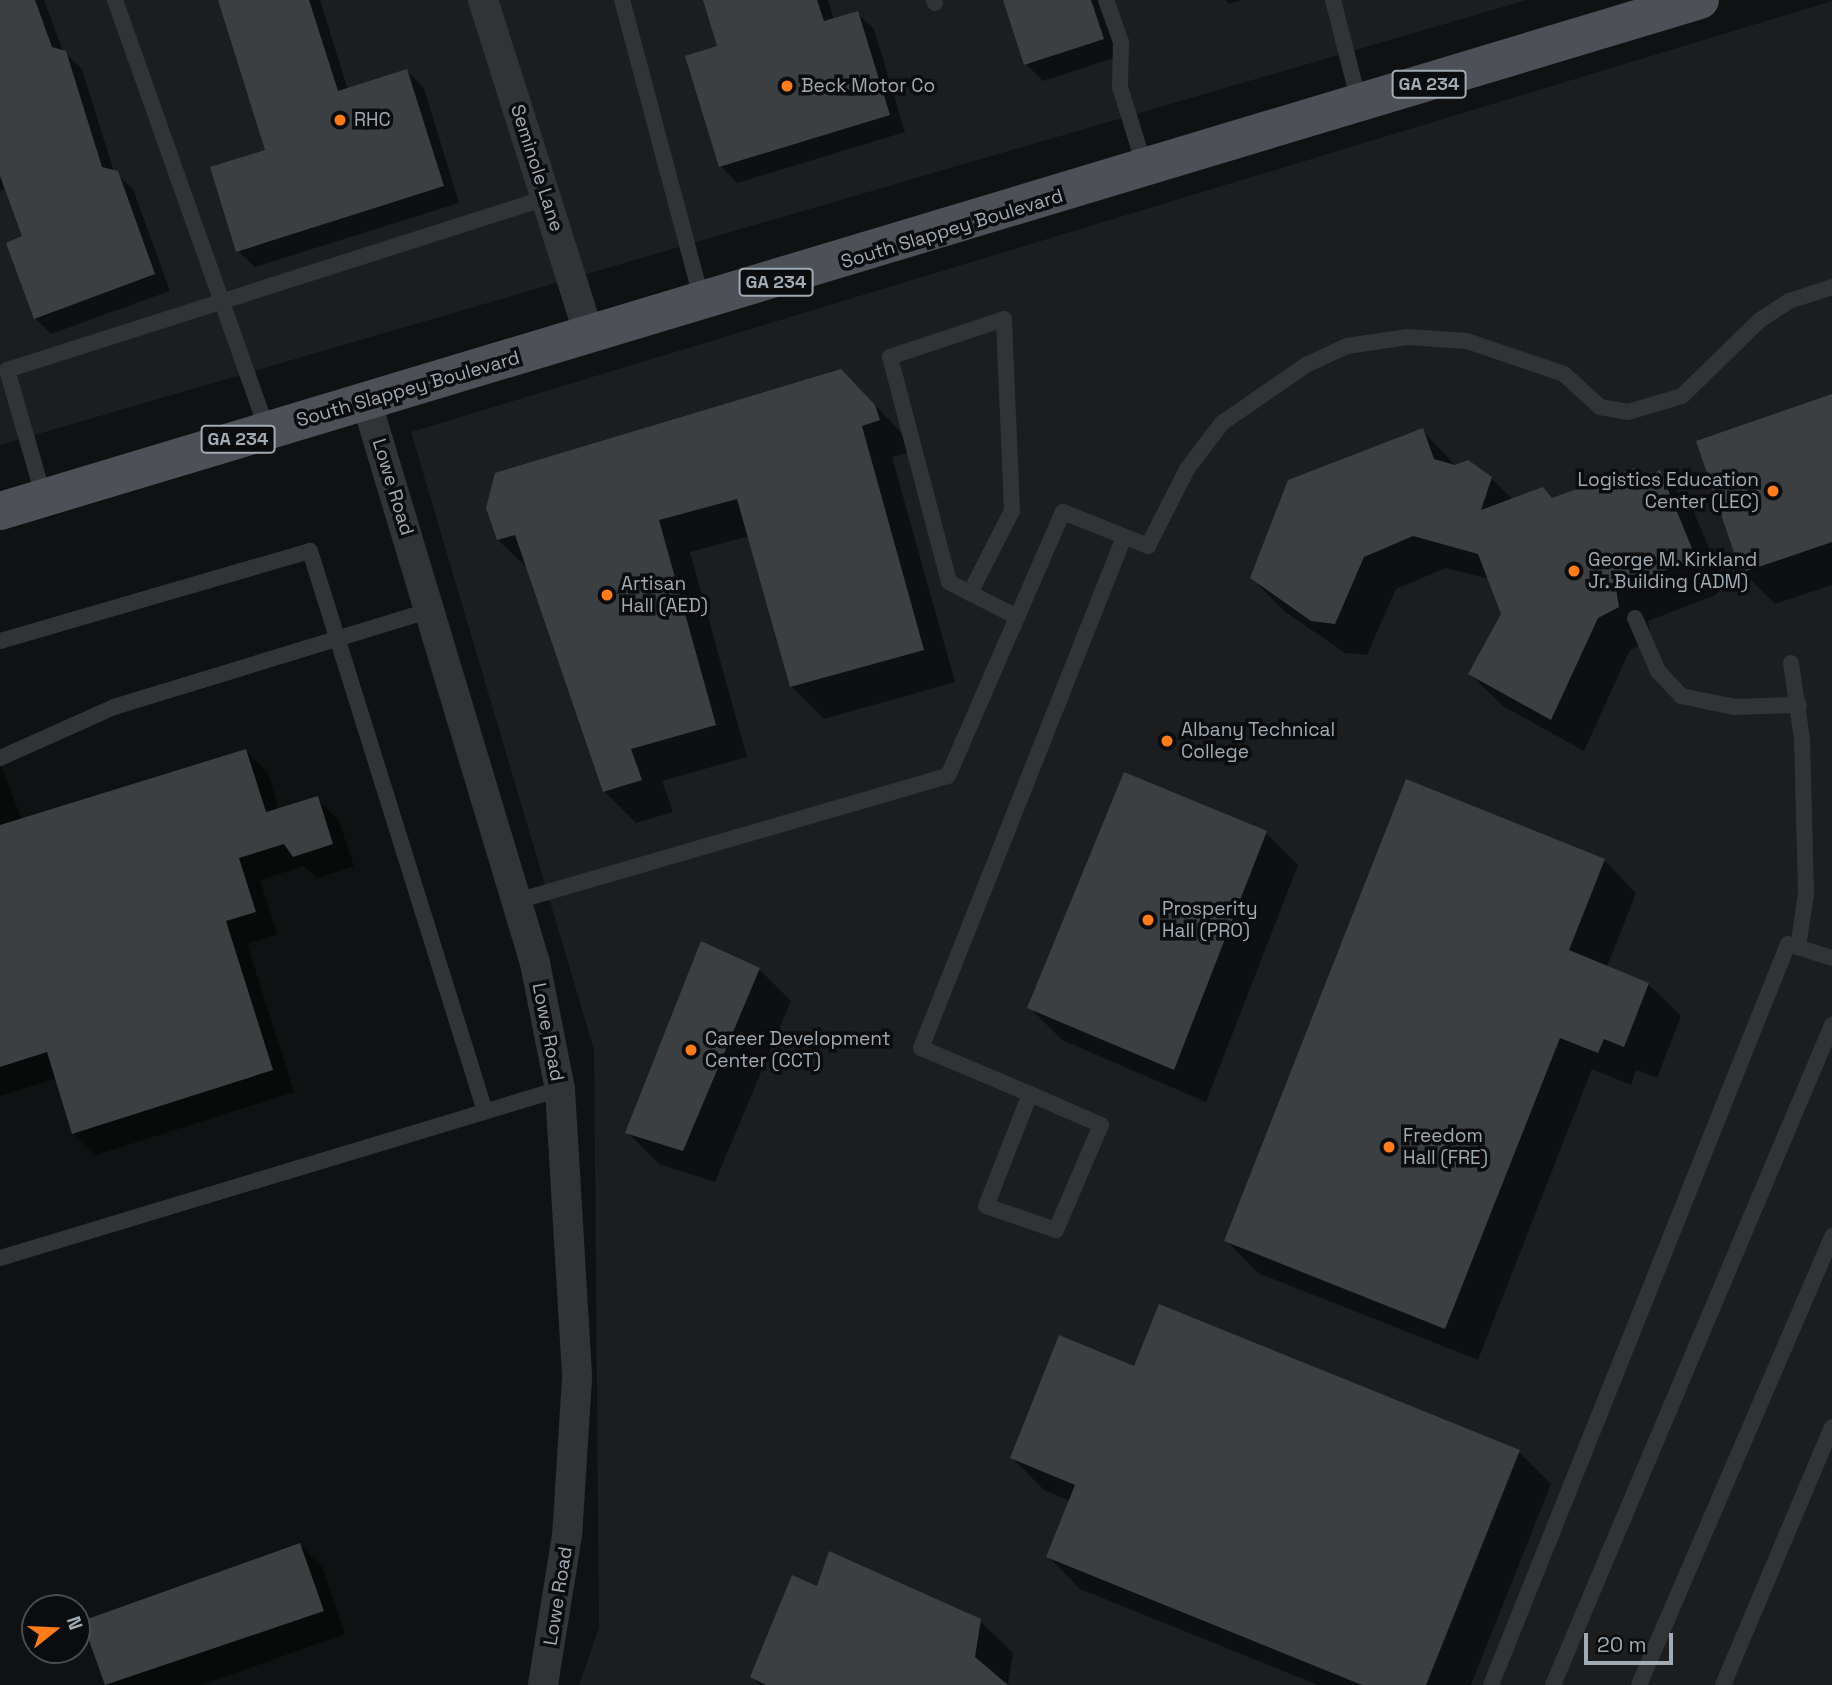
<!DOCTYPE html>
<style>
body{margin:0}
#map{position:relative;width:1832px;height:1685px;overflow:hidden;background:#101112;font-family:"Space Grotesk",sans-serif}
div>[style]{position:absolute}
.built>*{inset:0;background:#1c1d1f}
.shadow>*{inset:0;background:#0007}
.building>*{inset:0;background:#3c3f42}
.lane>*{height:16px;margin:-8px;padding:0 8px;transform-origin:8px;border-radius:8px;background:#313437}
.street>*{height:30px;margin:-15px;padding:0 15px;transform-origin:15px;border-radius:15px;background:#313437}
.primary>*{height:38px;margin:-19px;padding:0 19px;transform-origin:19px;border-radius:19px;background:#4d5157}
.dots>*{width:19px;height:19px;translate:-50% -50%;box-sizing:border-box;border:4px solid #0b0c0d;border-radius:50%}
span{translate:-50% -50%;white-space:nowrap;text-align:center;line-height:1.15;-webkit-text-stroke:7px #0b0c0d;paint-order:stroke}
.shield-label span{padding:2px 5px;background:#0b0c0d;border:2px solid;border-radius:5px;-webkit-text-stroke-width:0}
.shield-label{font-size:18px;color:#a0abb4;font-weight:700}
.poi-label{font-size:19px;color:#a0abb4}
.left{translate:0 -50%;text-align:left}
.right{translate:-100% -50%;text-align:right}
.street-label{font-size:19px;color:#a0abb4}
.north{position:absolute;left:21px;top:1594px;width:70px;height:70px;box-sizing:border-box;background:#0b0c0d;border:2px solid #474c50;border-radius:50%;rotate:72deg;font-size:19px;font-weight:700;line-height:28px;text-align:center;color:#a0abb4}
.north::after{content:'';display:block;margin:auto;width:24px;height:32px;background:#ff7c1c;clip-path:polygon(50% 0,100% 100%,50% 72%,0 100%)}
.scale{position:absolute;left:1584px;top:1633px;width:89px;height:32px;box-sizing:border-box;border:4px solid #a0abb4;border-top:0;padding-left:9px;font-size:21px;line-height:24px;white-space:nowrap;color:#a0abb4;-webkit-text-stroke:5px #0b0c0d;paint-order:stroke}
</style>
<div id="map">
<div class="built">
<div style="clip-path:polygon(0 0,1527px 0,0 445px)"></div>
<div style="clip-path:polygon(1832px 1px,1832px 1685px,579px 1685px,599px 1628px,594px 1050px,411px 432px)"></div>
</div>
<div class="shadow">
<div style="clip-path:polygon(0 0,44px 0,63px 51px,82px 69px,114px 172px,133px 189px,170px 291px,51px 334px,35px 318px,24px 237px,6px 189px,0 191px)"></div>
<div style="clip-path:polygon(220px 0,320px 0,348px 90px,407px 71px,424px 88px,459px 203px,255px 267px,238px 251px,267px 151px)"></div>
<div style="clip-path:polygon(705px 0,828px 0,834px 20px,857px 13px,874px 29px,905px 132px,737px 183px,721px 166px,720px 47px)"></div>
<div style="clip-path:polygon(1005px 0,1101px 0,1120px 56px,1043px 81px,1026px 64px)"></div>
<div style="clip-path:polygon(1225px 0,1242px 0,1229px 4px)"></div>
<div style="clip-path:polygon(1832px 396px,1832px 585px,1775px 604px,1743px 572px)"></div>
<div style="clip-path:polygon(873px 403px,907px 439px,911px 452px,892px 457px,955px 682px,824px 719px,792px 687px,750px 536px,690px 552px,747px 757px,662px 781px,673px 812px,636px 823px,604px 791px,529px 570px,498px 540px)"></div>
<div style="clip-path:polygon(1422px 430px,1456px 466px,1491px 478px,1513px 500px,1553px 499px,1635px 470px,1645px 480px,1659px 473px,1691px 505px,1724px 584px,1716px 595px,1648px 621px,1651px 640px,1630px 650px,1584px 751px,1503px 706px,1470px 674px,1503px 615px,1490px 579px,1446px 568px,1396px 589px,1367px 655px,1345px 653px,1284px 611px,1252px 578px)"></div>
<div style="clip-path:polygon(246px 751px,268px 773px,279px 810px,317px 798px,339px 821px,354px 866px,317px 878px,304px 866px,260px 880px,277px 934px,247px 944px,294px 1092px,96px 1155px,74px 1133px,57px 1078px,0 1096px,0 763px,22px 820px)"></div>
<div style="clip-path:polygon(1266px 833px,1298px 865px,1206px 1102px,1062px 1040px,1029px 1007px)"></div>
<div style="clip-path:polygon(1604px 860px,1636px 893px,1607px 967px,1648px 984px,1681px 1016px,1657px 1078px,1636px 1070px,1631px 1085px,1592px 1069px,1478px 1360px,1258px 1273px,1226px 1240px)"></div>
<div style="clip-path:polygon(759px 969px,791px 1001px,715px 1182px,659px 1164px,627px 1132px)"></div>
<div style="clip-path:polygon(1135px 1368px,1519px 1452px,1551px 1484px,1471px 1685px,1318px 1685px,1080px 1589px,1048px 1556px,1070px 1501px,1044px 1490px,1012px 1458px)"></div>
<div style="clip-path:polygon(300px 1545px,322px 1567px,345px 1634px,201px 1685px,107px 1685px,85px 1622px)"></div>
<div style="clip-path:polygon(818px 1588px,980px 1621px,1013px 1653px,1008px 1685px,760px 1685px,752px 1677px)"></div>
</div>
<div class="building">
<div style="clip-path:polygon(0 0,35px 0,52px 47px,66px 51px,102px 167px,118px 171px,155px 274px,34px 319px,6px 243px,22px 236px,0 176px)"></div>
<div style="clip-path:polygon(218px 0,309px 0,338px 91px,407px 69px,444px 186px,236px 252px,210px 167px,265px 150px)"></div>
<div style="clip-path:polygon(703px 0,817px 0,824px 21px,858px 11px,890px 115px,719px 167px,685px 56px,717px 46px)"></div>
<div style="clip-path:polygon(1003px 0,1091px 0,1104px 39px,1024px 65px)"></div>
<div style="clip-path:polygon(841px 369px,875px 405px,880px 420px,862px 426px,924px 650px,790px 687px,737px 499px,659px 520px,716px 725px,631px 749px,642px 780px,603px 792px,515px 535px,497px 540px,486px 508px,495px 473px)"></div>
<div style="clip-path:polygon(1832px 394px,1832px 542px,1741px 573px,1696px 441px)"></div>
<div style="clip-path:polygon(1423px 428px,1434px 459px,1455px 465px,1468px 460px,1492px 477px,1481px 510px,1543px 487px,1552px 498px,1635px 468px,1639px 481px,1660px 470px,1693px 551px,1684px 563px,1616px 589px,1619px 607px,1598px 618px,1551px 720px,1468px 674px,1501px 614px,1478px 554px,1413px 536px,1364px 557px,1335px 624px,1311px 621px,1250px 578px,1288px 480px)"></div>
<div style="clip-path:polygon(246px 749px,266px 812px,318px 796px,333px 844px,293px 857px,284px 844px,239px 858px,256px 912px,226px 921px,273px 1070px,72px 1134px,47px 1052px,0 1067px,0 825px)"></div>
<div style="clip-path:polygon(1124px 772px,1267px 831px,1174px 1070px,1027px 1008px)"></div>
<div style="clip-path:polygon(1406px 779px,1605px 859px,1569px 950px,1649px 983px,1624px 1047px,1604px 1039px,1598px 1053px,1560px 1038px,1445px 1329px,1224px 1241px)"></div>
<div style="clip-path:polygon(701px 941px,760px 968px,683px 1151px,625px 1133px)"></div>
<div style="clip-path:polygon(1159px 1304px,1520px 1450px,1426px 1685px,1362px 1685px,1046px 1557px,1075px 1485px,1010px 1458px,1059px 1335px,1134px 1366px)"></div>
<div style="clip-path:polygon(300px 1543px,324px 1611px,105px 1685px,82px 1621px)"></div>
<div style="clip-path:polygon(829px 1551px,981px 1619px,975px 1657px,1008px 1685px,766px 1685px,750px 1677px,792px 1575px,817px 1586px)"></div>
</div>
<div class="lane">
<div style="left:115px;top:0;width:456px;rotate:70.5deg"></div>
<div style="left:622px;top:0;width:311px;rotate:75.1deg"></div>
<div style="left:934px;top:0;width:3px;rotate:72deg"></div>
<div style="left:1106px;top:0;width:45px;rotate:70.3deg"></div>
<div style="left:1121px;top:42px;width:45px;rotate:91.3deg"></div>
<div style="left:1120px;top:87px;width:85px;rotate:72.8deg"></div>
<div style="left:1333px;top:0;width:105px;rotate:75.7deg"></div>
<div style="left:44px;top:498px;width:133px;rotate:-106.1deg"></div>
<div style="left:7px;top:370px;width:566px;rotate:-17.7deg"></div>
<div style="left:970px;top:593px;width:92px;rotate:-62.9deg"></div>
<div style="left:1012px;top:511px;width:192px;rotate:-92.4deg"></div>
<div style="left:1004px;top:319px;width:120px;rotate:161.6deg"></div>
<div style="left:890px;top:357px;width:233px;rotate:75.3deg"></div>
<div style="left:949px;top:582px;width:24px;rotate:28deg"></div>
<div style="left:970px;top:593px;width:53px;rotate:27.1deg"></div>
<div style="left:1635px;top:618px;width:58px;rotate:66.5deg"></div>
<div style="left:1658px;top:671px;width:34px;rotate:47deg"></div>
<div style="left:1681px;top:696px;width:54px;rotate:11.7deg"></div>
<div style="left:1734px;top:707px;width:65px;rotate:-1.8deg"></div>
<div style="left:0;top:641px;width:323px;rotate:-16.2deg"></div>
<div style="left:310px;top:551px;width:587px;rotate:72.65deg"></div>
<div style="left:1791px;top:663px;width:77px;rotate:81.8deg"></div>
<div style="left:1802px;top:739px;width:155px;rotate:88.5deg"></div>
<div style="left:1806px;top:894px;width:54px;rotate:98.6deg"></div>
<div style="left:0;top:758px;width:125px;rotate:-24.1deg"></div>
<div style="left:114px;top:707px;width:332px;rotate:-17deg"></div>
<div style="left:517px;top:901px;width:449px;rotate:-16.2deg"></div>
<div style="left:948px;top:776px;width:288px;rotate:-66.5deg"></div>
<div style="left:1063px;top:512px;width:92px;rotate:21.8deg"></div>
<div style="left:1148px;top:546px;width:86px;rotate:-63.1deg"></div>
<div style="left:1187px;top:469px;width:58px;rotate:-52.7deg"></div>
<div style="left:1222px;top:423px;width:102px;rotate:-34.6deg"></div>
<div style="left:1306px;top:365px;width:45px;rotate:-24.9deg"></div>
<div style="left:1347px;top:346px;width:61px;rotate:-8.5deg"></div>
<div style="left:1407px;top:337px;width:60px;rotate:3.8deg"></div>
<div style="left:1467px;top:341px;width:102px;rotate:18.8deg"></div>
<div style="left:1564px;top:374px;width:49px;rotate:42.5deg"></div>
<div style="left:1600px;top:407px;width:28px;rotate:10deg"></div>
<div style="left:1628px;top:412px;width:56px;rotate:-16.5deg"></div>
<div style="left:1682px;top:396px;width:109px;rotate:-44.3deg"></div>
<div style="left:1760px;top:320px;width:35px;rotate:-33deg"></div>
<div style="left:1789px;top:301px;width:45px;rotate:-18deg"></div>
<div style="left:1030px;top:1094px;width:120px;rotate:111.4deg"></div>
<div style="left:986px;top:1206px;width:74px;rotate:18.9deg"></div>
<div style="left:1056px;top:1230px;width:114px;rotate:-66.8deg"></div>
<div style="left:1101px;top:1125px;width:77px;rotate:-156.4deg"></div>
<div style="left:1030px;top:1094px;width:118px;rotate:-157.1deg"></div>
<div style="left:921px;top:1048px;width:550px;rotate:-68.33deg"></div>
<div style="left:0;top:1258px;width:585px;rotate:-16.79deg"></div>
<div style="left:1491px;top:1685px;width:798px;rotate:-68.16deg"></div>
<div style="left:1788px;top:944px;width:46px;rotate:17.7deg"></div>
<div style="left:1553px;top:1685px;width:717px;rotate:-67.08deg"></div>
<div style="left:1639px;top:1685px;width:489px;rotate:-66.7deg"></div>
<div style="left:1723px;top:1685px;width:280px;rotate:-67.1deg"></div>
</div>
<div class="street">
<div style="left:483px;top:0;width:354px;rotate:72.4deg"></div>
<div style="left:366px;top:400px;width:588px;rotate:73.29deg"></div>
<div style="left:535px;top:963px;width:128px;rotate:78.8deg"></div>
<div style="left:560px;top:1089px;width:289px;rotate:86.6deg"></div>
<div style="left:577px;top:1378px;width:157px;rotate:93.6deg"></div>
<div style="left:567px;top:1535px;width:152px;rotate:99.1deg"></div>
</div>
<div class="primary">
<div style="left:0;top:511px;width:1775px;rotate:-16.73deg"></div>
</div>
<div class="dots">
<div style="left:787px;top:86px;background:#ff7c1c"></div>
<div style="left:340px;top:120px;background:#ff7c1c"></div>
<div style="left:1773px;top:491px;background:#ff7c1c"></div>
<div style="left:1574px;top:571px;background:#ff7c1c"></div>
<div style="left:607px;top:595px;background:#ff7c1c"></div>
<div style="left:1167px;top:741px;background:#ff7c1c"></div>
<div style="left:1148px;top:920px;background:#ff7c1c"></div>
<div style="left:691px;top:1050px;background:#ff7c1c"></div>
<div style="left:1389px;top:1147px;background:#ff7c1c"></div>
</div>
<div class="shield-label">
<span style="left:1429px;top:84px">GA 234</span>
<span style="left:776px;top:282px">GA 234</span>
<span style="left:238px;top:439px">GA 234</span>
</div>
<div class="poi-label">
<span class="left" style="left:801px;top:86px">Beck Motor Co</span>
<span class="left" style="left:354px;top:120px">RHC</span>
<span class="right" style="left:1759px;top:491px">Logistics Education<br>Center (LEC)</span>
<span class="left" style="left:1588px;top:571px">George M. Kirkland<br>Jr. Building (ADM)</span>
<span class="left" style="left:621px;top:595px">Artisan<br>Hall (AED)</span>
<span class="left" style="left:1181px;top:741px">Albany Technical<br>College</span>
<span class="left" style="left:1162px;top:920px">Prosperity<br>Hall (PRO)</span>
<span class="left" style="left:705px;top:1050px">Career Development<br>Center (CCT)</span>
<span class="left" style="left:1403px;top:1147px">Freedom<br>Hall (FRE)</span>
</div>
<div class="street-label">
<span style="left:537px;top:168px;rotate:72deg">Seminole Lane</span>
<span style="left:952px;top:229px;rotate:-17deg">South Slappey Boulevard</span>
<span style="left:408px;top:389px;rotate:-16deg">South Slappey Boulevard</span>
<span style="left:393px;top:487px;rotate:73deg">Lowe Road</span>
<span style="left:548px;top:1032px;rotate:79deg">Lowe Road</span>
<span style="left:558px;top:1596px;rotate:-81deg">Lowe Road</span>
</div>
<div class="north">N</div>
<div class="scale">20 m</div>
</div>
